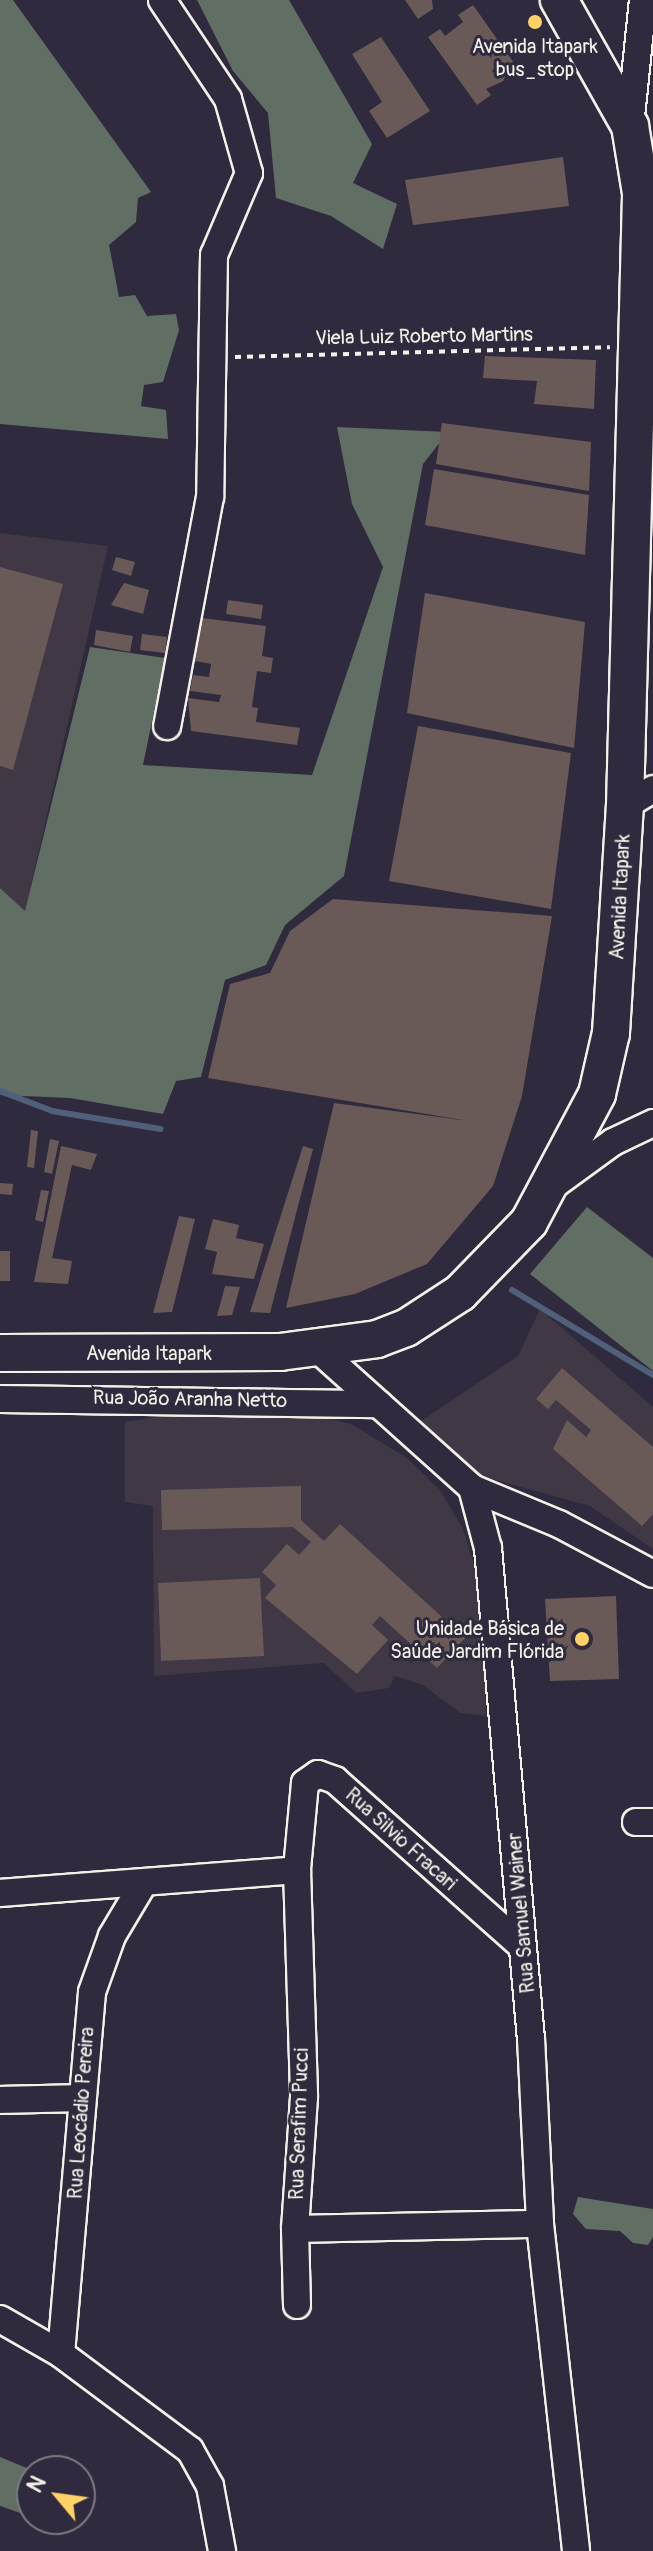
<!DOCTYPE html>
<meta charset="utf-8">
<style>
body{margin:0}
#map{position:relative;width:653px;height:2551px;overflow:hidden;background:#2f2a3d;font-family:Pangolin,sans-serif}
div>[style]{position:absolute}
.built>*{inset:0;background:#403845}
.green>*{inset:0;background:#616e64}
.stream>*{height:6px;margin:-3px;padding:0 3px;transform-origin:3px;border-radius:3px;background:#50607a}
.building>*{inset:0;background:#695a57}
.path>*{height:4px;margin-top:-2px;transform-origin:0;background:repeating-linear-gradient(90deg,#f4f1e8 0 6px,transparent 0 12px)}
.roads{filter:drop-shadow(2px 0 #f4f1e8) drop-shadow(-2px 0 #f4f1e8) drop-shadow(0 2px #f4f1e8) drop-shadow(0 -2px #f4f1e8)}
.street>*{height:26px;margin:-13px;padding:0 13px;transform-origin:13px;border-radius:13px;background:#2f2a3d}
.secondary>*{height:36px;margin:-18px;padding:0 18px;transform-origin:18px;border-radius:18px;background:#2f2a3d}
.dots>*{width:22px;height:22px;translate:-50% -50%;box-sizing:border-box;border:4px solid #2f2a3d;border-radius:50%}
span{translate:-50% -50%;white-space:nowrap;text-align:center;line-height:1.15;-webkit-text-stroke:6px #2f2a3d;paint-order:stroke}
.poi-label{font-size:20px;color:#f4f1e8}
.right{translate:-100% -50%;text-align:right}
.street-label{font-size:20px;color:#f4f1e8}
.north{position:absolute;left:16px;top:2455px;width:80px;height:80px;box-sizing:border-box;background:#2f2a3d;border:2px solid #7e7a81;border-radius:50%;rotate:299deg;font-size:22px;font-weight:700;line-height:32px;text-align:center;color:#f4f1e8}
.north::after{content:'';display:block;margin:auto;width:28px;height:36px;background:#ffd166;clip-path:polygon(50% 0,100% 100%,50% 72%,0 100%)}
</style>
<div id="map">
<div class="built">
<div style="clip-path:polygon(0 533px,108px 546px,25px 912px,0 888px)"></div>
<div style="clip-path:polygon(540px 1309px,653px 1407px,653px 1549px,590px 1506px,481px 1476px,415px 1425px,518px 1356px)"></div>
<div style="clip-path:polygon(195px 1411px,309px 1412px,353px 1425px,407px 1458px,440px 1490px,463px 1529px,474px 1565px,482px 1608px,486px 1716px,460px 1713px,423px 1685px,395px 1676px,389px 1688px,356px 1693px,324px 1663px,154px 1676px,153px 1506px,125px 1502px,125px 1422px)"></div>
</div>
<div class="green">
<div style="clip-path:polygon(0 0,13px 0,151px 192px,138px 198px,136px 222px,109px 245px,119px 297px,135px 295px,147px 316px,176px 314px,179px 330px,163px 382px,144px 385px,141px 406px,166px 410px,168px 439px,0 424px)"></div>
<div style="clip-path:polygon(197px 0,289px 0,372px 144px,353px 183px,397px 204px,383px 249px,331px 216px,276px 198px,268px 113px,233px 71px)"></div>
<div style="clip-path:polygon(337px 427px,448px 432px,423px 464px,344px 876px,285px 925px,266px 965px,225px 980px,201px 1077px,176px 1081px,163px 1114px,70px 1098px,0 1095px,0 888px,25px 911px,90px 647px,165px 658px,143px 765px,312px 775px,383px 567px,352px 504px)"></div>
<div style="clip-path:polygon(587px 1207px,653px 1258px,653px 1371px,530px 1274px)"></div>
<div style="clip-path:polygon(578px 2197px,653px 2209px,653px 2237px,648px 2245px,633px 2243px,620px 2231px,586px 2229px,573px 2214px)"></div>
<div style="clip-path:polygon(0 2457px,34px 2471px,32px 2517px,0 2506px)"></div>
</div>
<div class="stream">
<div style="left:0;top:1091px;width:56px;rotate:21deg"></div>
<div style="left:52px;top:1111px;width:110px;rotate:9.4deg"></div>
<div style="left:512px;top:1290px;width:165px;rotate:31.1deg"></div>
</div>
<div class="building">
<div style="clip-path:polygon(405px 0,432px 0,433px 9px,418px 19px)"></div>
<div style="clip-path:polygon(473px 5px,521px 73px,486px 89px,491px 95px,477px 105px,428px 37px,440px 29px,445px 36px,463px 22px,458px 15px)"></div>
<div style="clip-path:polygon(381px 37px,430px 111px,387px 138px,369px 111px,382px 102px,352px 54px)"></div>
<div style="clip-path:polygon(563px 157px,569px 206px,413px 225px,405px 180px)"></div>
<div style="clip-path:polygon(485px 356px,596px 360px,594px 409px,534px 404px,537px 381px,483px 378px)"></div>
<div style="clip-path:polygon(442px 423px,591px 442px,589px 491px,436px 464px)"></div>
<div style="clip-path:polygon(434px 469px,589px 495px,585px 555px,425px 525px)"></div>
<div style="clip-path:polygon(116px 557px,135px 562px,131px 576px,112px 570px)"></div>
<div style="clip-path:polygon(0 567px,63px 584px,13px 770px,0 766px)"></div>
<div style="clip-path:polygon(124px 583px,149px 590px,143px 614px,111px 605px)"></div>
<div style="clip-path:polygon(425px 593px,585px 622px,574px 748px,407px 713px)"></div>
<div style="clip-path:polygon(228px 600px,263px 605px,261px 619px,226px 614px)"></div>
<div style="clip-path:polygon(202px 618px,266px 626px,262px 656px,273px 658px,271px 673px,257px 671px,252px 707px,258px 708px,256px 722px,300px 728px,297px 745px,191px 731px,188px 698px,219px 702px,221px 695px,190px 691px,193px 675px,209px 677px,211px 664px,195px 661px)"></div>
<div style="clip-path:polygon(96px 630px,133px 636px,130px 652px,94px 645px)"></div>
<div style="clip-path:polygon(142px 634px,167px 637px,165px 653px,140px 650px)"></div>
<div style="clip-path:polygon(418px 726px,571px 753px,551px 909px,389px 881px)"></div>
<div style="clip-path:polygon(333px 899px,552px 916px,522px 1096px,493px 1186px,427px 1264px,355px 1294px,286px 1308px,334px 1103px,469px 1121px,208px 1078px,230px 984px,270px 973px,290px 931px)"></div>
<div style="clip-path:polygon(31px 1130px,38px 1131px,34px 1168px,27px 1167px)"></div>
<div style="clip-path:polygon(50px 1139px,59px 1141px,52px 1174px,44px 1172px)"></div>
<div style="clip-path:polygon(61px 1146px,97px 1154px,91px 1170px,72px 1165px,52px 1258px,72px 1261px,68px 1284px,34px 1282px)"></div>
<div style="clip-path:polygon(303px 1146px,313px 1149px,270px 1313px,250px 1312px)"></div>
<div style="clip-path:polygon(0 1183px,13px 1184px,12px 1195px,0 1194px)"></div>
<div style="clip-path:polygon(41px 1190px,49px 1191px,43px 1222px,35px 1220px)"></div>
<div style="clip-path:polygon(179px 1216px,195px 1219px,172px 1312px,153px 1313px)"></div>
<div style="clip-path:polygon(213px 1219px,239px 1225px,236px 1238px,264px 1244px,254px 1279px,212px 1274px,217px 1252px,205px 1249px)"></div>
<div style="clip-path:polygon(0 1251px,10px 1251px,10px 1281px,0 1281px)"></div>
<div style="clip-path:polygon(225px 1286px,240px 1287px,232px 1315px,217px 1316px)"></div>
<div style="clip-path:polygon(562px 1368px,653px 1447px,653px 1514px,642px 1526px,553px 1449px,567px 1420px,586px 1437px,591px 1430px,556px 1400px,548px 1409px,536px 1399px)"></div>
<div style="clip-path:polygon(301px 1486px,301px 1520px,324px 1541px,340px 1524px,465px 1638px,437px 1668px,380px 1616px,372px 1625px,388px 1640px,357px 1674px,265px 1598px,276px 1585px,262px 1572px,287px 1544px,299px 1555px,311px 1542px,293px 1527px,162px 1530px,161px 1490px)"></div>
<div style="clip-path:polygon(260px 1578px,264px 1656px,161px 1661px,158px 1583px)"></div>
<div style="clip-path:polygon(616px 1596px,619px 1679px,550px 1681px,545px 1599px)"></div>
</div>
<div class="path">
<div style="left:235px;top:357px;width:375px;rotate:-1.5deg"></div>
</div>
<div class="roads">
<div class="street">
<div style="left:162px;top:0;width:119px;rotate:56.3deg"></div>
<div style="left:228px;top:99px;width:77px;rotate:74.2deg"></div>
<div style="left:249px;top:173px;width:89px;rotate:113.1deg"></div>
<div style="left:214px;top:255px;width:242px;rotate:90.9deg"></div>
<div style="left:210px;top:497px;width:233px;rotate:100.6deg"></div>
<div style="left:630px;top:126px;width:127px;rotate:-84.1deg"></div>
<div style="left:625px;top:806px;width:33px;rotate:-31deg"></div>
<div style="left:554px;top:1185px;width:73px;rotate:-36.1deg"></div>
<div style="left:613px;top:1142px;width:44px;rotate:-25.4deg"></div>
<div style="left:314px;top:1346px;width:212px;rotate:41.9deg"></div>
<div style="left:472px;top:1488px;width:62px;rotate:75.1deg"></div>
<div style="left:488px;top:1548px;width:492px;rotate:85deg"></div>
<div style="left:531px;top:2038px;width:186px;rotate:87.2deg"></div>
<div style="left:540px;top:2224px;width:329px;rotate:83.7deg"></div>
<div style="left:0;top:1399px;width:379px;rotate:0.8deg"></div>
<div style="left:472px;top:1488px;width:94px;rotate:22.5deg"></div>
<div style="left:559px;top:1524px;width:106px;rotate:28deg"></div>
<div style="left:636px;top:1822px;width:17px"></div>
<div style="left:0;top:1893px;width:298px;rotate:-4.4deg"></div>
<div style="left:523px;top:1947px;width:251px;rotate:-138.4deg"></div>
<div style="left:335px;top:1780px;width:18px;rotate:-161deg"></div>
<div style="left:318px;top:1774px;width:16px;rotate:145deg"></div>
<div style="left:305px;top:1783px;width:87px;rotate:95.3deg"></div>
<div style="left:297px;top:1870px;width:227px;rotate:88.2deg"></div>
<div style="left:304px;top:2097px;width:132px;rotate:93.9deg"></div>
<div style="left:295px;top:2229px;width:245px;rotate:-1.2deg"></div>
<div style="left:0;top:2100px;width:81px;rotate:-1.4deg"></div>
<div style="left:295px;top:2229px;width:76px;rotate:88.5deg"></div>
<div style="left:0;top:2319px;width:70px;rotate:29.8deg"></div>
<div style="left:61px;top:2354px;width:161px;rotate:36.7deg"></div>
<div style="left:190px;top:2450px;width:41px;rotate:60.9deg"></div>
<div style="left:210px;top:2486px;width:66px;rotate:79.5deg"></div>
<div style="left:61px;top:2354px;width:363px;rotate:-85.1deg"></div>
<div style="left:92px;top:1992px;width:59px;rotate:-70.3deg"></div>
<div style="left:112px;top:1936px;width:61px;rotate:-59.2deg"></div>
</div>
<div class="secondary">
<div style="left:0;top:1353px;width:280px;rotate:-0.2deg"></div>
<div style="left:280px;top:1352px;width:98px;rotate:-7.6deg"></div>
<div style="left:377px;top:1339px;width:31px;rotate:-21deg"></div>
<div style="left:406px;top:1328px;width:64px;rotate:-32.9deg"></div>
<div style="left:460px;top:1293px;width:99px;rotate:-45.8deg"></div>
<div style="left:529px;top:1222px;width:145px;rotate:-62deg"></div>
<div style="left:597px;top:1094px;width:63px;rotate:-77.1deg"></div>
<div style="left:611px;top:1033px;width:227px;rotate:-86.5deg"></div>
<div style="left:625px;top:806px;width:613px;rotate:-88.5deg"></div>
<div style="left:641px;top:193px;width:68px;rotate:-99.3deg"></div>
<div style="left:630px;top:126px;width:145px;rotate:-119.4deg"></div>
</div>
</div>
<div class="dots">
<div style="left:535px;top:22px;background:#ffd166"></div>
<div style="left:582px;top:1639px;background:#ffd166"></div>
</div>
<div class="poi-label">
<span style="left:535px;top:58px">Avenida Itapark<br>bus_stop</span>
<span class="right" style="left:564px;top:1640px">Unidade Básica de<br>Saúde Jardim Flórida</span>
</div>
<div class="street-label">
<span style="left:424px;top:336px;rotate:-1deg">Viela Luiz Roberto Martins</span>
<span style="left:620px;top:897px;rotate:-87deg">Avenida Itapark</span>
<span style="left:149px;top:1353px">Avenida Itapark</span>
<span style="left:190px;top:1399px;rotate:1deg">Rua João Aranha Netto</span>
<span style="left:401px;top:1839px;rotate:42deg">Rua Silvio Fracari</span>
<span style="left:521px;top:1913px;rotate:-95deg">Rua Samuel Wainer</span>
<span style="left:81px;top:2113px;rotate:-86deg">Rua Leocádio Pereira</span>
<span style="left:299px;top:2124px;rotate:-88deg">Rua Serafim Pucci</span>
</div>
<div class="north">N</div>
</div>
